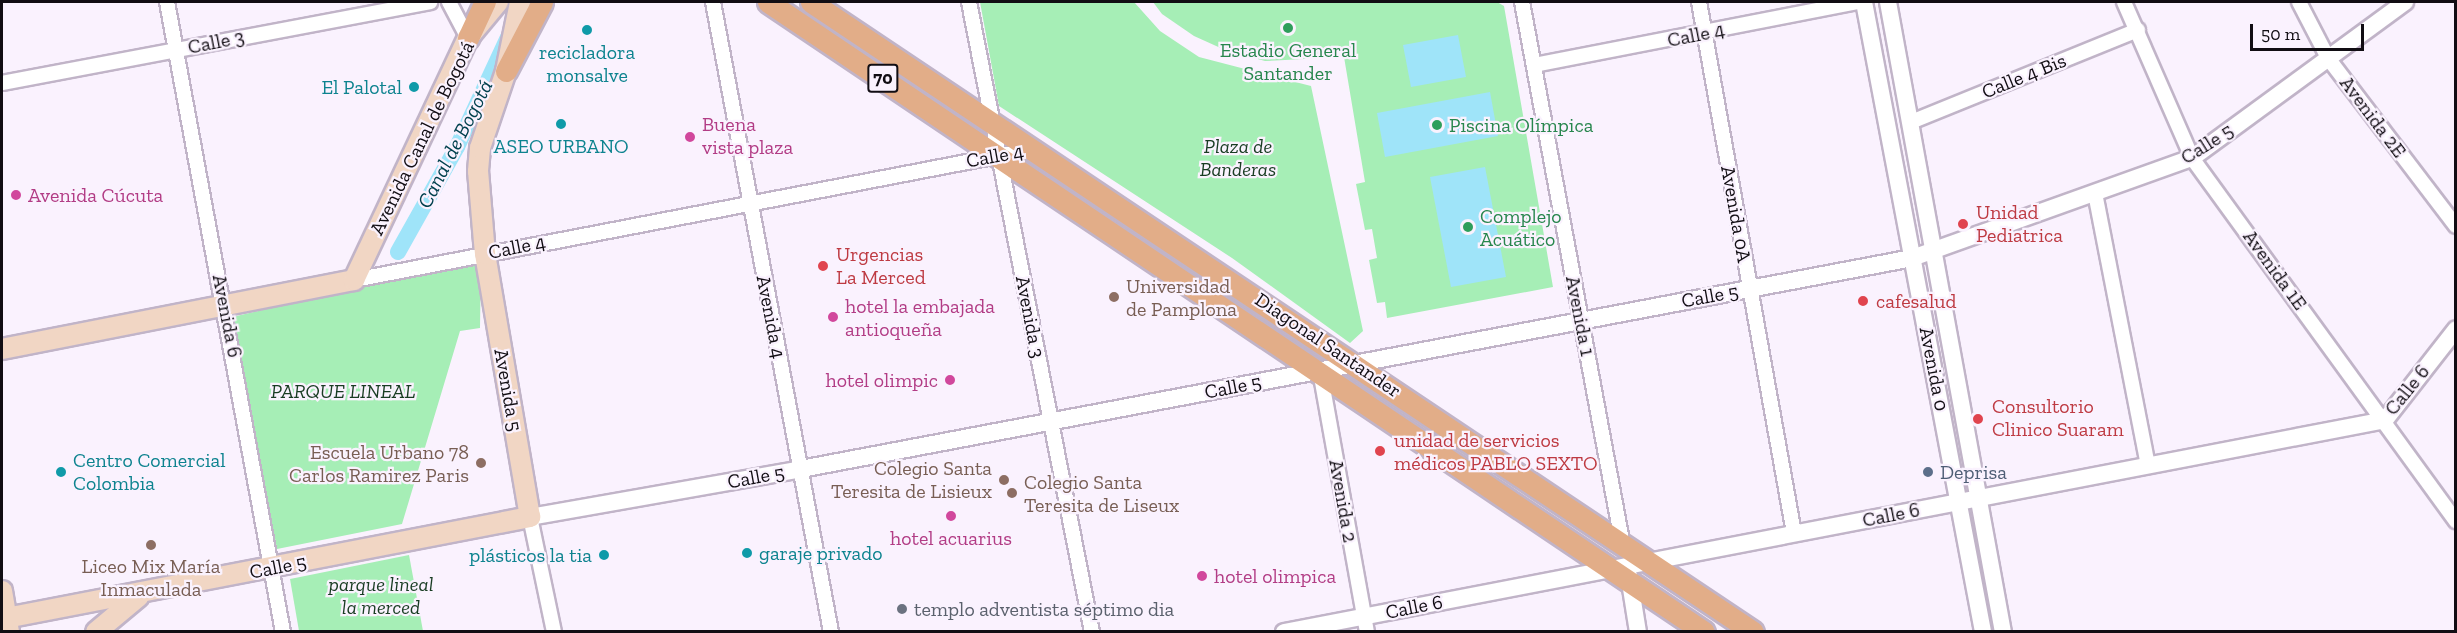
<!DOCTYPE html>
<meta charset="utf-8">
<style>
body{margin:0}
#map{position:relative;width:2457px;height:633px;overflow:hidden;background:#faf2fe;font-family:"Zilla Slab",serif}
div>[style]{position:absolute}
.green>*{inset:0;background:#a6eeb6}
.water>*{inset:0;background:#9fe4f9}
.canal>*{height:16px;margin:-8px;padding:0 8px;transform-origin:8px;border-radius:8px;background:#9fe4f9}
.roads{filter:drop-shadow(2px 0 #c1b4c8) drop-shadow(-2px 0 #c1b4c8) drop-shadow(0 2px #c1b4c8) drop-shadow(0 -2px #c1b4c8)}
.minor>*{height:14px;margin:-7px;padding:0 7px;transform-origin:7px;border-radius:7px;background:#fff}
.tertiary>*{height:16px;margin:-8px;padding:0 8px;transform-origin:8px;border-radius:8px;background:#fff}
.secondary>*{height:20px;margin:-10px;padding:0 10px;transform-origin:10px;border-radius:10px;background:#f1d6c4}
.primary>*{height:21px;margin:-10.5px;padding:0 10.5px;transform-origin:10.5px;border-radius:10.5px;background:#e2ad88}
.dots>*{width:16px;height:16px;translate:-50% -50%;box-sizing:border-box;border:3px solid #faf2fe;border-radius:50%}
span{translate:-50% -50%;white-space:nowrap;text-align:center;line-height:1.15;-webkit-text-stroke:4.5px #faf2fe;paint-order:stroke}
.shield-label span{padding:2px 4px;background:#faf2fe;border:2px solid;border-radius:4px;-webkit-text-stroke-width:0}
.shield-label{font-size:18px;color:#110d13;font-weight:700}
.street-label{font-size:20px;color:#110d13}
.leisure-label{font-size:20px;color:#27864d}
.left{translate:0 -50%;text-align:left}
.culture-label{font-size:20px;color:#0d838f}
.right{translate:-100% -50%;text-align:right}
.hotel-label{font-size:20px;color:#b23c85}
.park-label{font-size:20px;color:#183c22;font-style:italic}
.health-label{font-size:20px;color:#be3a42}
.education-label{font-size:20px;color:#785e54}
.service-label{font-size:20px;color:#4e5e75}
.worship-label{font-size:20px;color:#5b616d}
.water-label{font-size:21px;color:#01414e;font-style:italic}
.frame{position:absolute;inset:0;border:3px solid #110d13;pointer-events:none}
.scale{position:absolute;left:2250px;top:24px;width:114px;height:27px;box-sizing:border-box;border:3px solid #110d13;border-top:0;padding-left:8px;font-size:18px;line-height:21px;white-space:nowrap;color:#110d13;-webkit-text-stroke:4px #faf2fe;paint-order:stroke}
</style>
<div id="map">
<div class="green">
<div style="clip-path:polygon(980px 2px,1134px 2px,1160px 31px,1199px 57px,1311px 86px,1363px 331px,1350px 343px,1232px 258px,999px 106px)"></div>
<div style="clip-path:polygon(1153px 2px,1497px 2px,1504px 6px,1553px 287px,1387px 318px,1385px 302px,1377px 303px,1369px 260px,1377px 258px,1372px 229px,1365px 230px,1356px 184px,1365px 182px,1343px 51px,1305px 59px,1265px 61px,1225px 50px,1194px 36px,1162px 14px)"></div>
<div style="clip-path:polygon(481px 260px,480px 328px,460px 331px,402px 524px,277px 549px,232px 317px)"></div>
<div style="clip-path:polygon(409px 555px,423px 631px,299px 631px,290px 579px)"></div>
</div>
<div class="water">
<div style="clip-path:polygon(1458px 35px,1466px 77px,1411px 87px,1403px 45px)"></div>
<div style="clip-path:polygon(1490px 92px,1498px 136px,1385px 157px,1377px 113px)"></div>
<div style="clip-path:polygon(1485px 167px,1506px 277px,1451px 287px,1430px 177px)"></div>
</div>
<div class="canal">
<div style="left:398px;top:252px;width:120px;rotate:-60.7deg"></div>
<div style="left:457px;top:147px;width:121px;rotate:-65.1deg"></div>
</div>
<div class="roads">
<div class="minor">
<div style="left:167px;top:2px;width:641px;rotate:79.57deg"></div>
<div style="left:449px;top:2px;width:41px;rotate:62.2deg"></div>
<div style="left:713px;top:2px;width:641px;rotate:79.39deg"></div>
<div style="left:969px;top:2px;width:642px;rotate:78.95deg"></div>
<div style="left:1522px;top:2px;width:548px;rotate:79.49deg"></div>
<div style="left:1699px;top:2px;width:539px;rotate:79.86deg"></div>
<div style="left:2124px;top:2px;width:170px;rotate:66.4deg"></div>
<div style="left:2192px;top:158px;width:449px;rotate:54deg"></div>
<div style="left:2299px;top:2px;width:63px;rotate:62.6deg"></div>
<div style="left:2328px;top:58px;width:211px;rotate:52.7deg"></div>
<div style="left:1534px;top:65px;width:330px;rotate:-11deg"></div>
<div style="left:2px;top:83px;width:436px;rotate:-10.7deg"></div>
<div style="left:1911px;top:122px;width:245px;rotate:-22.1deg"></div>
<div style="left:2095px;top:193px;width:277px;rotate:79deg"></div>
<div style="left:354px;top:280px;width:693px;rotate:-10.9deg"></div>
<div style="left:1320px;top:371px;width:265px;rotate:79.8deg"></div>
<div style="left:530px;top:517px;width:117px;rotate:78.2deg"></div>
</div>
<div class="tertiary">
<div style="left:1864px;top:2px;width:641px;rotate:79.3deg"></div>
<div style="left:1888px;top:2px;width:640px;rotate:79.66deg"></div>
<div style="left:530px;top:517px;width:275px;rotate:-10deg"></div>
<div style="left:801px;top:469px;width:1131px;rotate:-10.75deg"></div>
<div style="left:1912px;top:258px;width:297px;rotate:-19.7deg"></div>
<div style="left:2192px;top:158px;width:264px;rotate:-36.2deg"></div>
<div style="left:1629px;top:576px;width:57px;rotate:80.9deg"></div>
<div style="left:1284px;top:632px;width:1121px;rotate:-10.9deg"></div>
<div style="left:2385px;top:420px;width:115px;rotate:-52deg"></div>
</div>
<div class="secondary">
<div style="left:2px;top:349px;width:359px;rotate:-11.1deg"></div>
<div style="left:354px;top:280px;width:268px;rotate:-64.8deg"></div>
<div style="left:468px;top:38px;width:47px;rotate:-50.2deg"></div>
<div style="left:2px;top:591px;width:42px;rotate:80.3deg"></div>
<div style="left:6px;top:618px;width:534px;rotate:-10.91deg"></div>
<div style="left:530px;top:517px;width:267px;rotate:-99.7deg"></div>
<div style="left:485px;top:254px;width:83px;rotate:-94.8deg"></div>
<div style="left:478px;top:171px;width:23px;rotate:-85deg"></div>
<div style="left:480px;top:148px;width:81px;rotate:-71.3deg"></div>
<div style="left:506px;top:71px;width:70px;rotate:-78.5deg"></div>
<div style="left:96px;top:632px;width:55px;rotate:-39.8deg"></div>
</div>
<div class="primary">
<div style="left:768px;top:2px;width:1128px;rotate:33.94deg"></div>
<div style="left:811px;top:2px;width:1133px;rotate:33.77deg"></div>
<div style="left:468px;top:38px;width:40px;rotate:-65deg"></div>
<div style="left:506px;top:71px;width:78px;rotate:-62.4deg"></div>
</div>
</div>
<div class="dots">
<div style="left:1288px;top:28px;background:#2e9e5b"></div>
<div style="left:587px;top:30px;background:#0f9aa8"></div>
<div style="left:414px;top:87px;background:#0f9aa8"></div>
<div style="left:561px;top:124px;background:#0f9aa8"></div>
<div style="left:1437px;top:125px;background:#2e9e5b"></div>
<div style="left:690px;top:137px;background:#d1479c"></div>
<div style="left:16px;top:195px;background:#d1479c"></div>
<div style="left:1963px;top:224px;background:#e0444e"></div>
<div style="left:1468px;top:227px;background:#2e9e5b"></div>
<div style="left:823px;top:266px;background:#e0444e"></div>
<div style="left:1114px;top:297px;background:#8d6e63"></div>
<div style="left:1863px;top:301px;background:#e0444e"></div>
<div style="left:833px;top:317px;background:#d1479c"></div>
<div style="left:950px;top:380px;background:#d1479c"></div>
<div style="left:1978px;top:419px;background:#e0444e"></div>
<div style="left:1380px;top:451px;background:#e0444e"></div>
<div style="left:481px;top:463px;background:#8d6e63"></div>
<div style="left:61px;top:472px;background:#0f9aa8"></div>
<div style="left:1928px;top:472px;background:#5c6f8a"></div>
<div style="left:1004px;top:480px;background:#8d6e63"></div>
<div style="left:1012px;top:493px;background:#8d6e63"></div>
<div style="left:951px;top:516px;background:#d1479c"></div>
<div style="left:151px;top:545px;background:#8d6e63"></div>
<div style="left:747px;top:553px;background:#0f9aa8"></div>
<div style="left:604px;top:555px;background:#0f9aa8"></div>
<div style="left:1202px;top:576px;background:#d1479c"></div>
<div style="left:902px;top:609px;background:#6b7280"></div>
</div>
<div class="shield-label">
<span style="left:883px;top:78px">70</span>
</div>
<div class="street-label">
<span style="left:1696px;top:35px;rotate:-11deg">Calle 4</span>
<span style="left:216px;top:42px;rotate:-11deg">Calle 3</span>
<span style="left:2024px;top:76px;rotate:-22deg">Calle 4 Bis</span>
<span style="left:2373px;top:117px;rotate:53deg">Avenida 2E</span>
<span style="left:422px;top:138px;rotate:-64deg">Avenida Canal de Bogotá</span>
<span style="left:2207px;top:144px;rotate:-32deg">Calle 5</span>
<span style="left:995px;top:156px;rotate:-10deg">Calle 4</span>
<span style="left:1736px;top:214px;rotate:80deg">Avenida 0A</span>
<span style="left:517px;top:247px;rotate:-11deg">Calle 4</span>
<span style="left:2275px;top:270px;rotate:54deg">Avenida 1E</span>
<span style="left:1710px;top:296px;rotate:-10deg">Calle 5</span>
<span style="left:227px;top:316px;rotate:79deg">Avenida 6</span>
<span style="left:1580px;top:316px;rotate:79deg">Avenida 1</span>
<span style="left:771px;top:317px;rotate:79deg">Avenida 4</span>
<span style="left:1030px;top:317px;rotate:79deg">Avenida 3</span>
<span style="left:1328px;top:345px;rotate:34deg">Diagonal Santander</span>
<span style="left:1934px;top:369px;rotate:79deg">Avenida 0</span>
<span style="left:1233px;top:387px;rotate:-11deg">Calle 5</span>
<span style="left:508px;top:390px;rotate:80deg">Avenida 5</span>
<span style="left:2407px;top:390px;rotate:-51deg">Calle 6</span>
<span style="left:756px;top:477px;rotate:-10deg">Calle 5</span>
<span style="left:1343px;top:501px;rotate:80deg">Avenida 2</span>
<span style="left:1891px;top:515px;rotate:-11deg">Calle 6</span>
<span style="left:278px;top:567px;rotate:-11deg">Calle 5</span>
<span style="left:1414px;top:607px;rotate:-11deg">Calle 6</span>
</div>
<div class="leisure-label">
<span style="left:1288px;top:62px">Estadio General<br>Santander</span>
<span class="left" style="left:1449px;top:125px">Piscina Olímpica</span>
<span class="left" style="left:1480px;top:228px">Complejo<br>Acuático</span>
</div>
<div class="culture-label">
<span style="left:587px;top:64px">recicladora<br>monsalve</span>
<span class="right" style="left:402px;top:87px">El Palotal</span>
<span style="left:561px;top:146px">ASEO URBANO</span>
<span class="left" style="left:73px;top:472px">Centro Comercial<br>Colombia</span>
<span class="left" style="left:759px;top:553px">garaje privado</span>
<span class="right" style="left:592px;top:555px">plásticos la tia</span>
</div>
<div class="hotel-label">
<span class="left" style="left:702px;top:136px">Buena<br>vista plaza</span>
<span class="left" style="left:28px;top:195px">Avenida Cúcuta</span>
<span class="left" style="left:845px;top:318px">hotel la embajada<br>antioqueña</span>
<span class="right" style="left:938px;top:380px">hotel olimpic</span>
<span style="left:951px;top:538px">hotel acuarius</span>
<span class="left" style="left:1214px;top:576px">hotel olimpica</span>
</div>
<div class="park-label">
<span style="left:1238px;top:158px">Plaza de<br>Banderas</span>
<span style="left:343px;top:391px">PARQUE LINEAL</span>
<span style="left:381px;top:596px">parque lineal<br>la merced</span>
</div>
<div class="health-label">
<span class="left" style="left:1976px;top:224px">Unidad<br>Pediatrica</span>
<span class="left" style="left:836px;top:266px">Urgencias<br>La Merced</span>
<span class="left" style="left:1876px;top:301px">cafesalud</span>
<span class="left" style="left:1992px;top:418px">Consultorio<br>Clinico Suaram</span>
<span class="left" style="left:1394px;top:452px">unidad de servicios<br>médicos PABLO SEXTO</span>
</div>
<div class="education-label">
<span class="left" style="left:1126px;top:298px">Universidad<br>de Pamplona</span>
<span class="right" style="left:469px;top:464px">Escuela Urbano 78<br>Carlos Ramirez Paris</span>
<span class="right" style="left:992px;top:480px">Colegio Santa<br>Teresita de Lisieux</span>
<span class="left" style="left:1024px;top:494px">Colegio Santa<br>Teresita de Liseux</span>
<span style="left:151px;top:578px">Liceo Mix María<br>Inmaculada</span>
</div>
<div class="service-label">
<span class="left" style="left:1940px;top:472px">Deprisa</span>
</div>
<div class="worship-label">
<span class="left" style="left:914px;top:609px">templo adventista séptimo dia</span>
</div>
<div class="water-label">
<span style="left:455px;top:144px;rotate:-63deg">Canal de Bogotá</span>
</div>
<div class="frame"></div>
<div class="scale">50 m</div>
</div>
